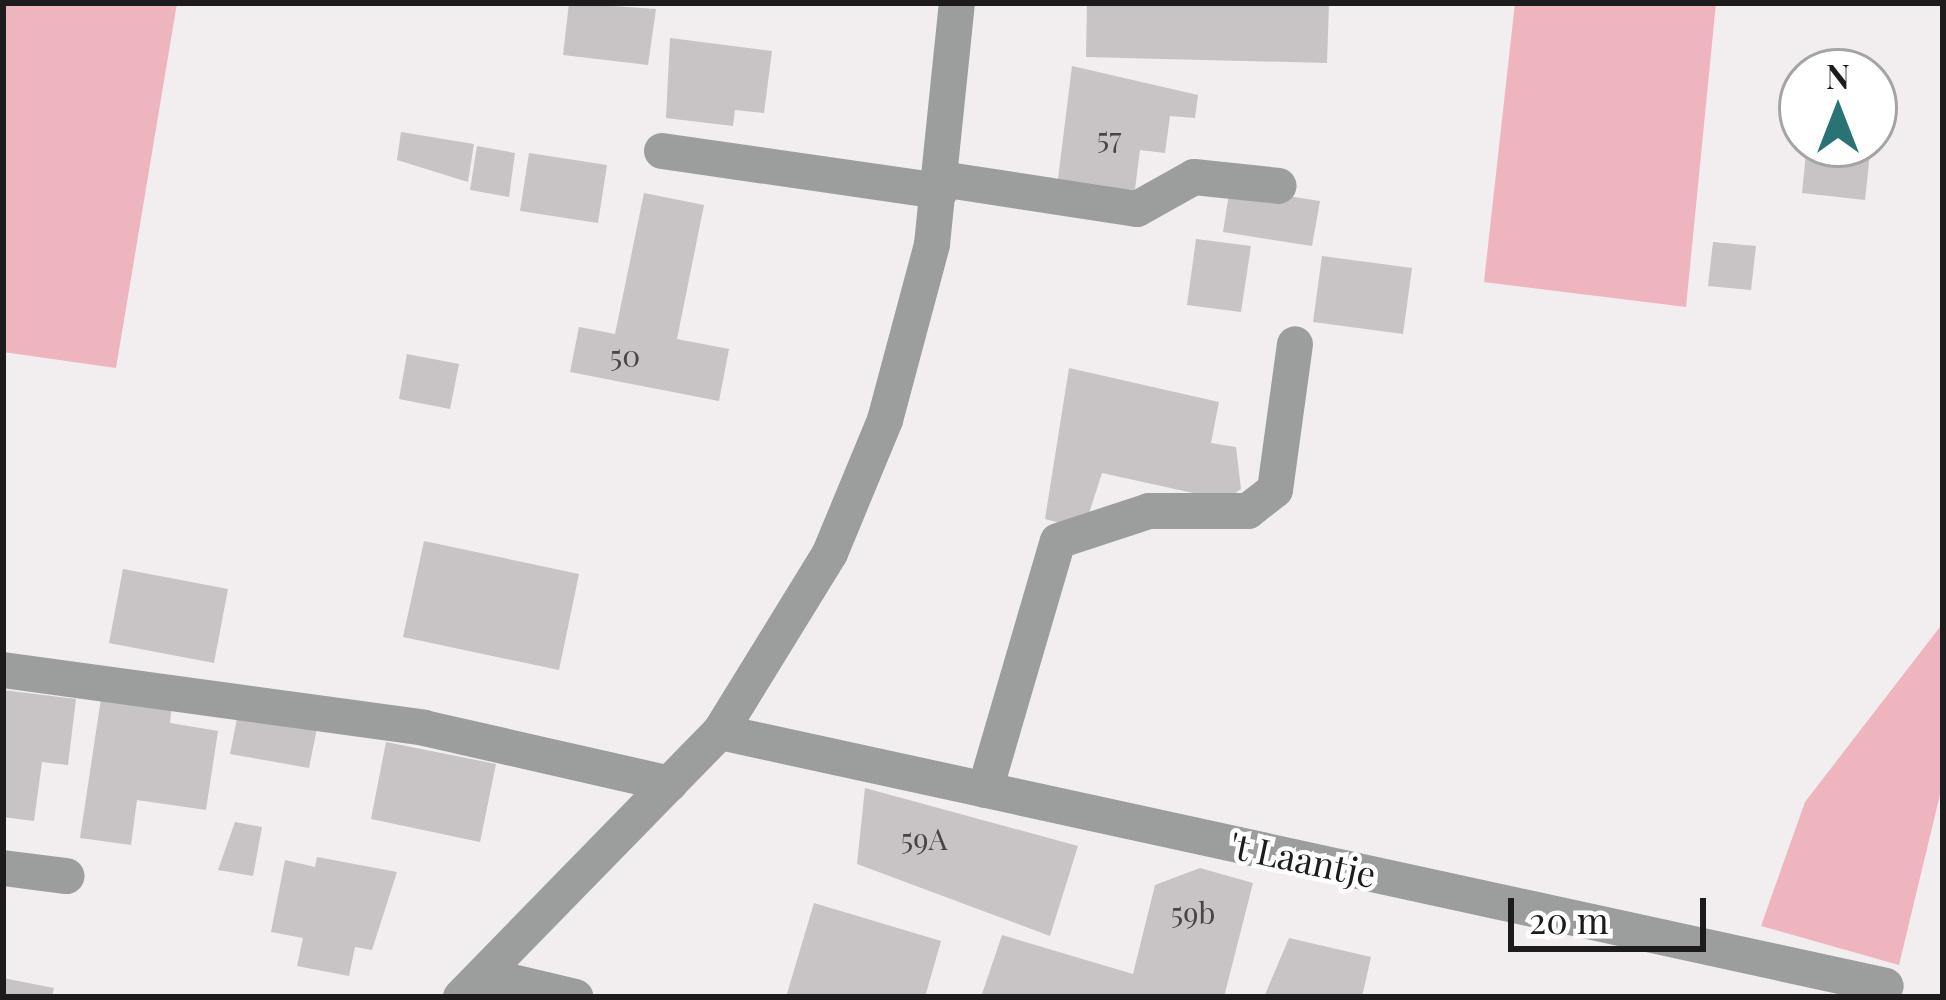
<!DOCTYPE html>
<style>
body{margin:0}
#map{position:relative;width:1946px;height:1000px;overflow:hidden;background:#f2edee;font-family:"Playfair Display",serif}
div>[style]{position:absolute}
.green>*{inset:0;background:#eeb5be}
.building>*{inset:0;background:#c8c3c4}
.minor>*{height:36px;margin:-18px;padding:0 18px;transform-origin:18px;border-radius:18px;background:#9c9e9e}
span{translate:-50% -50%;white-space:nowrap;text-align:center;line-height:1.15;-webkit-text-stroke:9px #fff;paint-order:stroke}
.number-label{font-size:30px;color:#484546}
.number-label span{-webkit-text-stroke-width:0}
.street-label{font-size:36px;color:#1d1b1c}
.frame{position:absolute;inset:0;border:6px solid #1d1b1c;pointer-events:none}
.north{position:absolute;left:1778px;top:48px;width:120px;height:120px;box-sizing:border-box;background:#fff;border:3px solid #a5a4a4;border-radius:50%;rotate:0deg;font-size:33px;font-weight:700;line-height:48px;text-align:center;color:#1d1b1c}
.north::after{content:'';display:block;margin:auto;width:42px;height:54px;background:#287374;clip-path:polygon(50% 0,100% 100%,50% 72%,0 100%)}
.scale{position:absolute;left:1508px;top:898px;width:198px;height:54px;box-sizing:border-box;border:6px solid #1d1b1c;border-top:0;padding-left:15px;font-size:36px;line-height:42px;white-space:nowrap;color:#1d1b1c;-webkit-text-stroke:9px #fff;paint-order:stroke}
</style>
<div id="map">
<div class="green">
<div style="clip-path:polygon(3px 3px,177px 3px,116px 368px,3px 352px)"></div>
<div style="clip-path:polygon(1515px 3px,1716px 3px,1686px 307px,1484px 282px)"></div>
<div style="clip-path:polygon(1943px 623px,1943px 782px,1899px 965px,1761px 926px,1805px 802px)"></div>
</div>
<div class="building">
<div style="clip-path:polygon(569px 3px,656px 9px,648px 65px,563px 55px)"></div>
<div style="clip-path:polygon(1087px 3px,1329px 3px,1327px 63px,1086px 57px)"></div>
<div style="clip-path:polygon(670px 38px,772px 51px,764px 113px,735px 110px,733px 126px,666px 118px)"></div>
<div style="clip-path:polygon(1072px 66px,1198px 95px,1195px 118px,1170px 116px,1165px 153px,1140px 150px,1134px 197px,1057px 187px)"></div>
<div style="clip-path:polygon(401px 132px,474px 144px,468px 182px,397px 160px)"></div>
<div style="clip-path:polygon(1807px 144px,1871px 144px,1865px 200px,1802px 193px)"></div>
<div style="clip-path:polygon(477px 146px,515px 153px,509px 197px,470px 190px)"></div>
<div style="clip-path:polygon(529px 153px,607px 165px,598px 223px,520px 211px)"></div>
<div style="clip-path:polygon(1230px 187px,1320px 201px,1312px 246px,1223px 232px)"></div>
<div style="clip-path:polygon(644px 193px,704px 205px,677px 339px,729px 349px,719px 401px,570px 372px,579px 327px,615px 334px)"></div>
<div style="clip-path:polygon(1196px 239px,1251px 246px,1241px 312px,1187px 305px)"></div>
<div style="clip-path:polygon(1713px 242px,1756px 246px,1751px 290px,1708px 286px)"></div>
<div style="clip-path:polygon(1322px 256px,1412px 268px,1403px 334px,1313px 322px)"></div>
<div style="clip-path:polygon(407px 354px,459px 364px,450px 409px,399px 399px)"></div>
<div style="clip-path:polygon(1069px 368px,1219px 402px,1211px 443px,1236px 447px,1241px 489px,1225px 500px,1102px 473px,1084px 529px,1045px 519px)"></div>
<div style="clip-path:polygon(424px 541px,579px 574px,559px 670px,403px 637px)"></div>
<div style="clip-path:polygon(123px 569px,228px 589px,214px 663px,109px 643px)"></div>
<div style="clip-path:polygon(3px 690px,76px 699px,68px 765px,42px 762px,34px 821px,3px 817px)"></div>
<div style="clip-path:polygon(102px 692px,172px 703px,170px 723px,218px 731px,206px 810px,137px 800px,131px 845px,80px 838px)"></div>
<div style="clip-path:polygon(239px 708px,318px 723px,309px 768px,230px 754px)"></div>
<div style="clip-path:polygon(386px 742px,496px 764px,480px 842px,371px 819px)"></div>
<div style="clip-path:polygon(865px 788px,1078px 846px,1050px 936px,857px 864px)"></div>
<div style="clip-path:polygon(235px 822px,262px 827px,253px 876px,218px 870px)"></div>
<div style="clip-path:polygon(317px 857px,397px 872px,372px 950px,355px 947px,349px 976px,297px 966px,303px 938px,271px 932px,285px 860px,315px 867px)"></div>
<div style="clip-path:polygon(1200px 868px,1253px 883px,1224px 997px,981px 997px,1002px 935px,1133px 974px,1155px 885px)"></div>
<div style="clip-path:polygon(814px 903px,941px 941px,925px 997px,786px 997px)"></div>
<div style="clip-path:polygon(1289px 938px,1371px 957px,1362px 997px,1264px 997px)"></div>
<div style="clip-path:polygon(3px 978px,54px 988px,52px 997px,3px 997px)"></div>
</div>
<div class="minor">
<div style="left:662px;top:151px;width:281px;rotate:8.2deg"></div>
<div style="left:941px;top:179px;width:198px;rotate:8.7deg"></div>
<div style="left:1137px;top:209px;width:65px;rotate:-29.3deg"></div>
<div style="left:1194px;top:177px;width:85px;rotate:6deg"></div>
<div style="left:3px;top:670px;width:425px;rotate:7.8deg"></div>
<div style="left:424px;top:728px;width:252px;rotate:12.8deg"></div>
<div style="left:720px;top:732px;width:1193px;rotate:12.29deg"></div>
<div style="left:985px;top:790px;width:259px;rotate:-73.7deg"></div>
<div style="left:1058px;top:541px;width:96px;rotate:-18.2deg"></div>
<div style="left:1149px;top:511px;width:99px"></div>
<div style="left:1248px;top:511px;width:34px;rotate:-38deg"></div>
<div style="left:1275px;top:490px;width:147px;rotate:-82.2deg"></div>
<div style="left:3px;top:868px;width:64px;rotate:7.2deg"></div>
<div style="left:483px;top:975px;width:95px;rotate:13.4deg"></div>
<div style="left:461px;top:997px;width:371px;rotate:-45.7deg"></div>
<div style="left:720px;top:732px;width:210px;rotate:-58.4deg"></div>
<div style="left:830px;top:553px;width:144px;rotate:-67.5deg"></div>
<div style="left:885px;top:420px;width:182px;rotate:-75deg"></div>
<div style="left:932px;top:244px;width:242px;rotate:-84.1deg"></div>
</div>
<div class="number-label">
<span style="left:1109px;top:137px">57</span>
<span style="left:625px;top:355px">50</span>
<span style="left:924px;top:838px">59A</span>
<span style="left:1193px;top:912px">59b</span>
</div>
<div class="street-label">
<span style="left:1303px;top:859px;rotate:12deg">'t Laantje</span>
</div>
<div class="frame"></div>
<div class="north">N</div>
<div class="scale">20 m</div>
</div>
